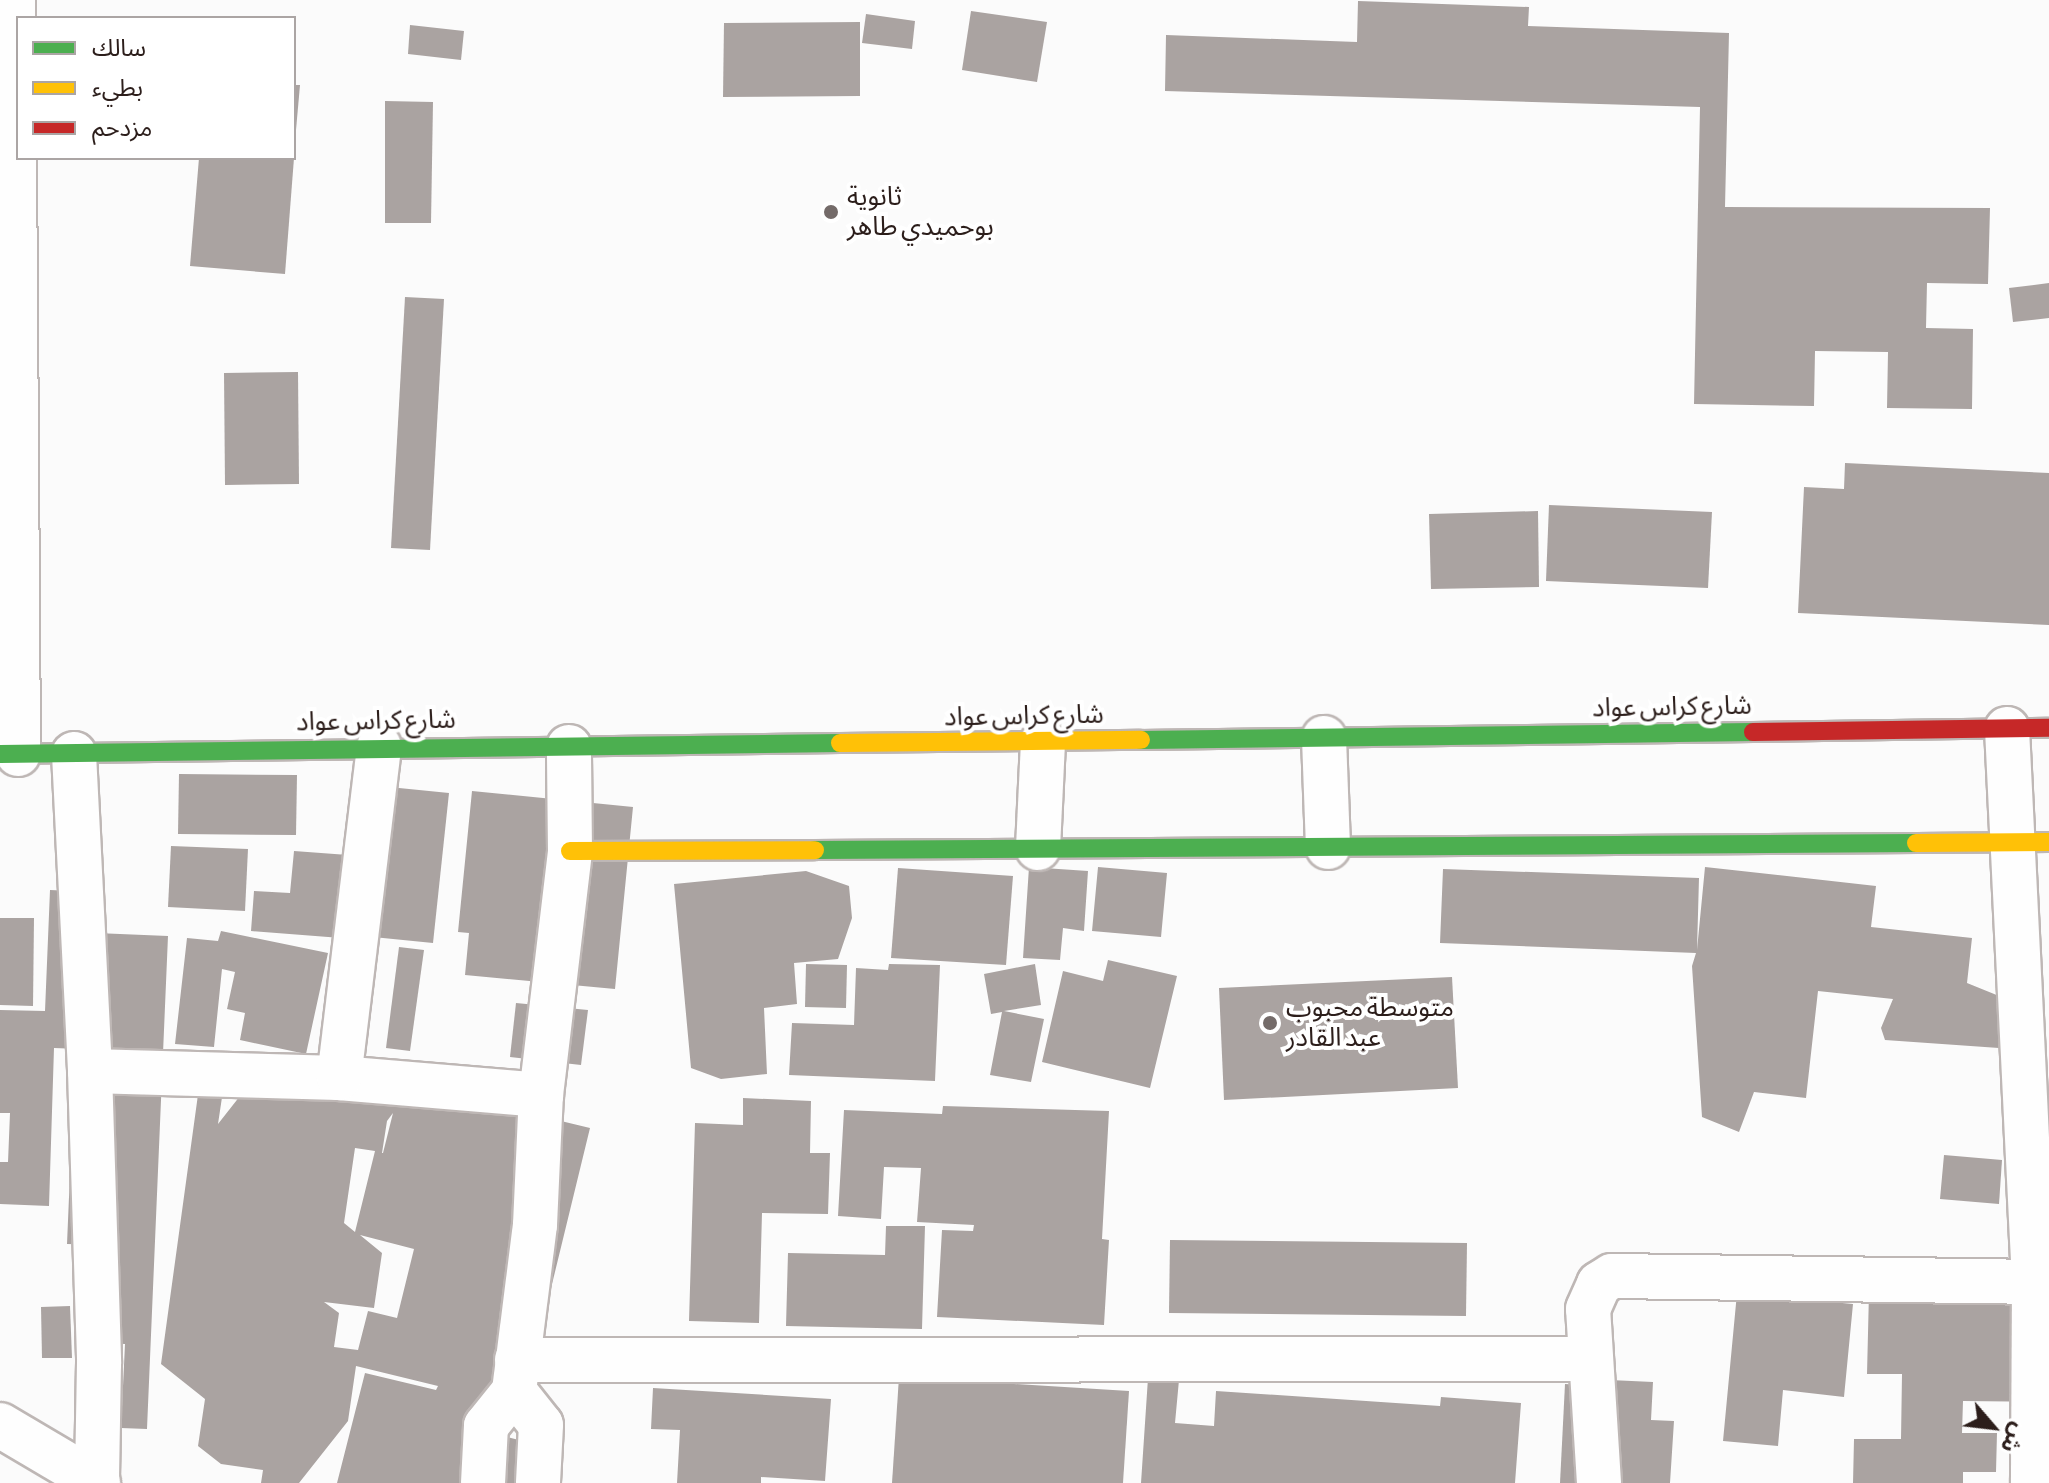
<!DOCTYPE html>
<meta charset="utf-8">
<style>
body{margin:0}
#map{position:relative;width:2049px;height:1483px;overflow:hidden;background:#fbfbfb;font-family:"Asap Condensed","Noto Sans Arabic",sans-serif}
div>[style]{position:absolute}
.building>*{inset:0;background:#aaa3a1}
.roads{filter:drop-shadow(2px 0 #beb7b5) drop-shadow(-2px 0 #beb7b5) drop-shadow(0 2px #beb7b5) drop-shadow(0 -2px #beb7b5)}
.street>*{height:44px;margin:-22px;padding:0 22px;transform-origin:22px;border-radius:22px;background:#fefefe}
.fast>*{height:18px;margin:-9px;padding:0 9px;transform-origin:9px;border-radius:9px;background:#4caf50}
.slow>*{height:18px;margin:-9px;padding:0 9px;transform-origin:9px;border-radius:9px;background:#ffc107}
.jam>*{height:18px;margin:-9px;padding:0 9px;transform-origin:9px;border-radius:9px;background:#c62828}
.dots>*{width:22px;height:22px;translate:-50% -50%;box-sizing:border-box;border:4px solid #fff;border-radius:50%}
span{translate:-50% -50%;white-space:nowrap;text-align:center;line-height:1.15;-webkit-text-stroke:8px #fff;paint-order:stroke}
.poi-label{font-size:26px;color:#2c1e1b}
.left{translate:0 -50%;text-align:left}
.street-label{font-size:26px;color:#2c1e1b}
.legend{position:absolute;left:16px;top:16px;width:280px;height:144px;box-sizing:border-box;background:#fff;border:2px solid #aba5a4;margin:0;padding:10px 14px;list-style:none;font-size:24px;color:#2c1e1b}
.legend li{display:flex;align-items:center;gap:16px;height:40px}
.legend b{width:40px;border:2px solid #aba5a4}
.north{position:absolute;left:1953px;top:1387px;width:80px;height:80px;-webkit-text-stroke:6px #fff;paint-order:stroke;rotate:118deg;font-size:22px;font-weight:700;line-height:32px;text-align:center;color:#2c1e1b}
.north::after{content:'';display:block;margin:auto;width:28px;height:36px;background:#2c1e1b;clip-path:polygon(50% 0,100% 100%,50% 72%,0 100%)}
</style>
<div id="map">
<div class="building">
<div style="clip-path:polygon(1358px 1px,1529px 7px,1528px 26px,1729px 33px,1725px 207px,1990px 208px,1988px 284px,1927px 283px,1926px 328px,1973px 329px,1972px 409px,1887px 408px,1888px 352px,1815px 351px,1814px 406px,1694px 404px,1700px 107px,1165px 91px,1166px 35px,1357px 42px)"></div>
<div style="clip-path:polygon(971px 11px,1047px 22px,1037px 82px,962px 70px)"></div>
<div style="clip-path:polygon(866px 14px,915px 21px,912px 49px,862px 43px)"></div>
<div style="clip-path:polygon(860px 22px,860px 96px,723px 97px,724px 23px)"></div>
<div style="clip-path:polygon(410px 25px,464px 31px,461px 60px,408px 54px)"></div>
<div style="clip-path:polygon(294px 85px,300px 85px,296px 130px,294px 130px)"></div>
<div style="clip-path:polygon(385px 101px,433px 102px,431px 223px,385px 223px)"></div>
<div style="clip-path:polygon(199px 158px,294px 158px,285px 274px,190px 266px)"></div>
<div style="clip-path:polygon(2049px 283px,2049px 318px,2013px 322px,2009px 288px)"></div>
<div style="clip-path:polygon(405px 297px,444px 299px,430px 550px,391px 548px)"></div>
<div style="clip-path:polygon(298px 372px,299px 484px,225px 485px,224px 373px)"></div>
<div style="clip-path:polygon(1845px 463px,2049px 473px,2049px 625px,1798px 613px,1804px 487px,1844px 489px)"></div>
<div style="clip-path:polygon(1549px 505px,1712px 512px,1708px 588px,1546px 581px)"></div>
<div style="clip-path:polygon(1538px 511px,1539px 587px,1431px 589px,1429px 514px)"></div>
<div style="clip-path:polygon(179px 774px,297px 775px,296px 835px,178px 834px)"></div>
<div style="clip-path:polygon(369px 785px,449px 793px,433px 943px,353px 935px)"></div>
<div style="clip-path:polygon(472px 791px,633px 807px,615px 989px,465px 975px,469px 933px,458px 932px)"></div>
<div style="clip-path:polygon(171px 846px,248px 849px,245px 911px,168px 907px)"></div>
<div style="clip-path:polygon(294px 851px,348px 855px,341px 938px,251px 931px,254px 891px,290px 893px)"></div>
<div style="clip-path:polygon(1029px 867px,1088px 871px,1084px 931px,1063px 928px,1060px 960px,1023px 958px)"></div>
<div style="clip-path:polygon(1098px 867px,1167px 873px,1161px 937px,1092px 931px)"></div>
<div style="clip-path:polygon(1705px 867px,1876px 886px,1871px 927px,1972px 938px,1967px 983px,2004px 998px,1999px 1048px,1885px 1040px,1881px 1028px,1893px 999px,1818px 991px,1806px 1098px,1754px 1092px,1739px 1132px,1702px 1117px,1692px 966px,1696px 953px,1440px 943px,1443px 869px,1699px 878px,1697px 950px)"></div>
<div style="clip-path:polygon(898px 868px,1013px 876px,1006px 965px,891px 958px)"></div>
<div style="clip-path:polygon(806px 871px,849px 886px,852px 918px,838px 959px,794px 963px,797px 1004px,764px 1008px,767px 1074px,721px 1079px,691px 1068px,674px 884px)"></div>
<div style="clip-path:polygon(50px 890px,73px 891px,72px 932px,168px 936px,147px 1429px,121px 1428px,125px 1344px,100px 1343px,104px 1245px,67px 1244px,72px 1126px,105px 1050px,54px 1048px,49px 1206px,0 1204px,0 1162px,8px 1162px,10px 1113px,0 1113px,0 1010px,45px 1011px)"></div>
<div style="clip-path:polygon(0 918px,34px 918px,33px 1006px,0 1005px)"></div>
<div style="clip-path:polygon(221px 931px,328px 953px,306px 1054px,240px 1040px,245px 1013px,227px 1009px,235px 972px,222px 969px,214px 1047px,175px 1044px,187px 938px,218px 941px)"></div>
<div style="clip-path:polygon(399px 947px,424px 950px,410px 1051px,386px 1048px)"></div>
<div style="clip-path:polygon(1108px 960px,1177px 976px,1150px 1088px,1042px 1062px,1063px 971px,1103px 981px)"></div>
<div style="clip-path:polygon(806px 964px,847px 965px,846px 1008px,805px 1007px)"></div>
<div style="clip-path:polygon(889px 964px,940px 965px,935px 1081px,789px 1075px,792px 1023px,854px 1025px,856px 968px,888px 970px)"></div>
<div style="clip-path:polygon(1035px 964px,1041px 1005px,1004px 1011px,1044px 1019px,1031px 1082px,990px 1075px,1002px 1012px,991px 1014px,984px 974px)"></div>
<div style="clip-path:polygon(1452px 977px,1458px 1088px,1224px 1100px,1219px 988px)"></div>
<div style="clip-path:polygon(516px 1003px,588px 1010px,581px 1065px,510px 1057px)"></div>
<div style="clip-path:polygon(evenodd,213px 1052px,357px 1072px,590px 1128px,526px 1391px,519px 1389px,507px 1437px,531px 1443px,521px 1483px,337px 1483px,365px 1373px,436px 1390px,438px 1386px,356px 1366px,348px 1421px,299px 1483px,261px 1483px,263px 1470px,221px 1464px,198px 1446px,205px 1399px,161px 1364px,200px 1080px,224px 1084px,218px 1124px,251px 1082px,213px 1052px,393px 1113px,383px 1153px,382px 1153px,387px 1121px,393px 1113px,213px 1052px,355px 1148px,375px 1151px,355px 1232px,344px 1223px,355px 1148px,213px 1052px,360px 1235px,414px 1249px,397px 1318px,368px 1311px,358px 1350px,334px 1347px,339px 1313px,324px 1302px,374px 1308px,382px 1253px,360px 1235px)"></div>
<div style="clip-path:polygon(743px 1098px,811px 1101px,810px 1153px,830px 1153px,828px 1214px,762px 1213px,759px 1323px,689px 1321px,695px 1123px,743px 1125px)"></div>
<div style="clip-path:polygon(943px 1106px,1109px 1111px,1102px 1239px,1109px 1240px,1104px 1325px,937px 1317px,942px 1230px,973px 1231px,974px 1225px,917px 1222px,921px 1168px,884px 1167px,881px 1219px,838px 1216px,844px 1110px,942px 1114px)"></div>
<div style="clip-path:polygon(1944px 1155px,2002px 1160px,1999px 1204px,1940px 1199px)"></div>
<div style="clip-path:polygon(886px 1226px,925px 1226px,922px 1329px,786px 1326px,788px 1253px,885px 1255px)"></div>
<div style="clip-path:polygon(1170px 1240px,1467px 1243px,1466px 1316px,1169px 1313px)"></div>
<div style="clip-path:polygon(1869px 1292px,2049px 1293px,2049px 1402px,1963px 1401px,1962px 1433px,1997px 1433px,1996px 1472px,1963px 1472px,1963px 1483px,1853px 1483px,1854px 1439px,1901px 1439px,1902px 1374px,1867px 1374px)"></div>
<div style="clip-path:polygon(1737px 1293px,1853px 1304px,1844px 1397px,1783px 1390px,1778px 1446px,1723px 1441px)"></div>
<div style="clip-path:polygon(70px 1306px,72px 1358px,42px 1358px,41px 1307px)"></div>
<div style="clip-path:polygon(899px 1377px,1129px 1391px,1123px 1483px,892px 1483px)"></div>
<div style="clip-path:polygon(1148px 1378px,1179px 1380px,1175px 1423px,1214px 1426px,1216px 1391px,1440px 1406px,1441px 1397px,1521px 1403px,1515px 1483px,1141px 1483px)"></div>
<div style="clip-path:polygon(1610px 1380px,1653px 1382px,1651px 1420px,1674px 1421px,1670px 1483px,1604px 1483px)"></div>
<div style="clip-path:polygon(1565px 1384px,1600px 1386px,1595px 1483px,1560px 1483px)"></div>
<div style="clip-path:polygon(653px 1388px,831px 1399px,825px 1481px,761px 1477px,761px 1483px,677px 1483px,680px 1430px,651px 1429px)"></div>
</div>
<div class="roads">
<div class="street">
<div style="left:13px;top:0;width:754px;rotate:89.62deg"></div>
<div style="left:2007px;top:729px;width:554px;rotate:87.2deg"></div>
<div style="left:2034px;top:1282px;width:201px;rotate:90.3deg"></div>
<div style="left:1324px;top:738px;width:109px;rotate:87.9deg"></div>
<div style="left:74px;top:754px;width:317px;rotate:87.1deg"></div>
<div style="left:90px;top:1071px;width:292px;rotate:88.2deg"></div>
<div style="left:99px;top:1363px;width:119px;rotate:91deg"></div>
<div style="left:1038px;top:848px;width:107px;rotate:-87.3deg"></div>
<div style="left:90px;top:1071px;width:249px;rotate:1.6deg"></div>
<div style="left:339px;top:1078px;width:203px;rotate:4.8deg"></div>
<div style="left:339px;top:1078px;width:334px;rotate:-83.1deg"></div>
<div style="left:517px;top:1360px;width:1071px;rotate:-0.05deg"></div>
<div style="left:514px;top:1391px;width:43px;rotate:51.5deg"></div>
<div style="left:541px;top:1425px;width:58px;rotate:93deg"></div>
<div style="left:0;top:1425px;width:114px;rotate:30.6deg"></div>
<div style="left:483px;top:1483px;width:57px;rotate:-87deg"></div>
<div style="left:486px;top:1426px;width:45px;rotate:-51.3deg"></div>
<div style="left:514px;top:1391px;width:167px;rotate:-82.8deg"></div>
<div style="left:535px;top:1225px;width:130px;rotate:-87.4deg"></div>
<div style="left:541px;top:1095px;width:246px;rotate:-83.2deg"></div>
<div style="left:570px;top:851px;width:104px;rotate:-90.6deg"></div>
<div style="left:1599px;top:1483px;width:174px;rotate:-93.6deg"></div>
<div style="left:1588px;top:1309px;width:27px;rotate:-66deg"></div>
<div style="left:1599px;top:1284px;width:15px;rotate:-32deg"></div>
<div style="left:1612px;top:1276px;width:437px;rotate:0.8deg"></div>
</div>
<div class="fast">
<div style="left:1141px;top:740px;width:612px;rotate:-0.75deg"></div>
<div style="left:0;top:754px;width:840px;rotate:-0.75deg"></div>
<div style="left:815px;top:850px;width:1101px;rotate:-0.36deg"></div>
</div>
<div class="slow">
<div style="left:840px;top:743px;width:301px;rotate:-0.6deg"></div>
<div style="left:1916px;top:843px;width:133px;rotate:-0.4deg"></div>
<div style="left:570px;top:851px;width:245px;rotate:-0.2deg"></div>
</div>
<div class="jam">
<div style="left:1753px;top:732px;width:296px;rotate:-0.8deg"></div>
</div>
</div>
<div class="dots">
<div style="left:831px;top:212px;background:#746b69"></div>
<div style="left:1270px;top:1023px;background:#746b69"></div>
</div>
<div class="poi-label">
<span class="left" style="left:847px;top:212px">ثانوية<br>بوحميدي طاهر</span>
<span class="left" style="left:1286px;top:1023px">متوسطة محبوب<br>عبد القادر</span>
</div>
<div class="street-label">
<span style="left:1672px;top:707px;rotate:-1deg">شارع كراس عواد</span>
<span style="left:1024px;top:716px;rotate:-1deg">شارع كراس عواد</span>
<span style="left:376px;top:721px;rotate:-1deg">شارع كراس عواد</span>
</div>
<ul class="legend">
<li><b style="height:10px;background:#4caf50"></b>سالك</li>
<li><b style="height:10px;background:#ffc107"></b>بطيء</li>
<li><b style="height:10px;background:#c62828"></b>مزدحم</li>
</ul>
<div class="north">ش</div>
</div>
